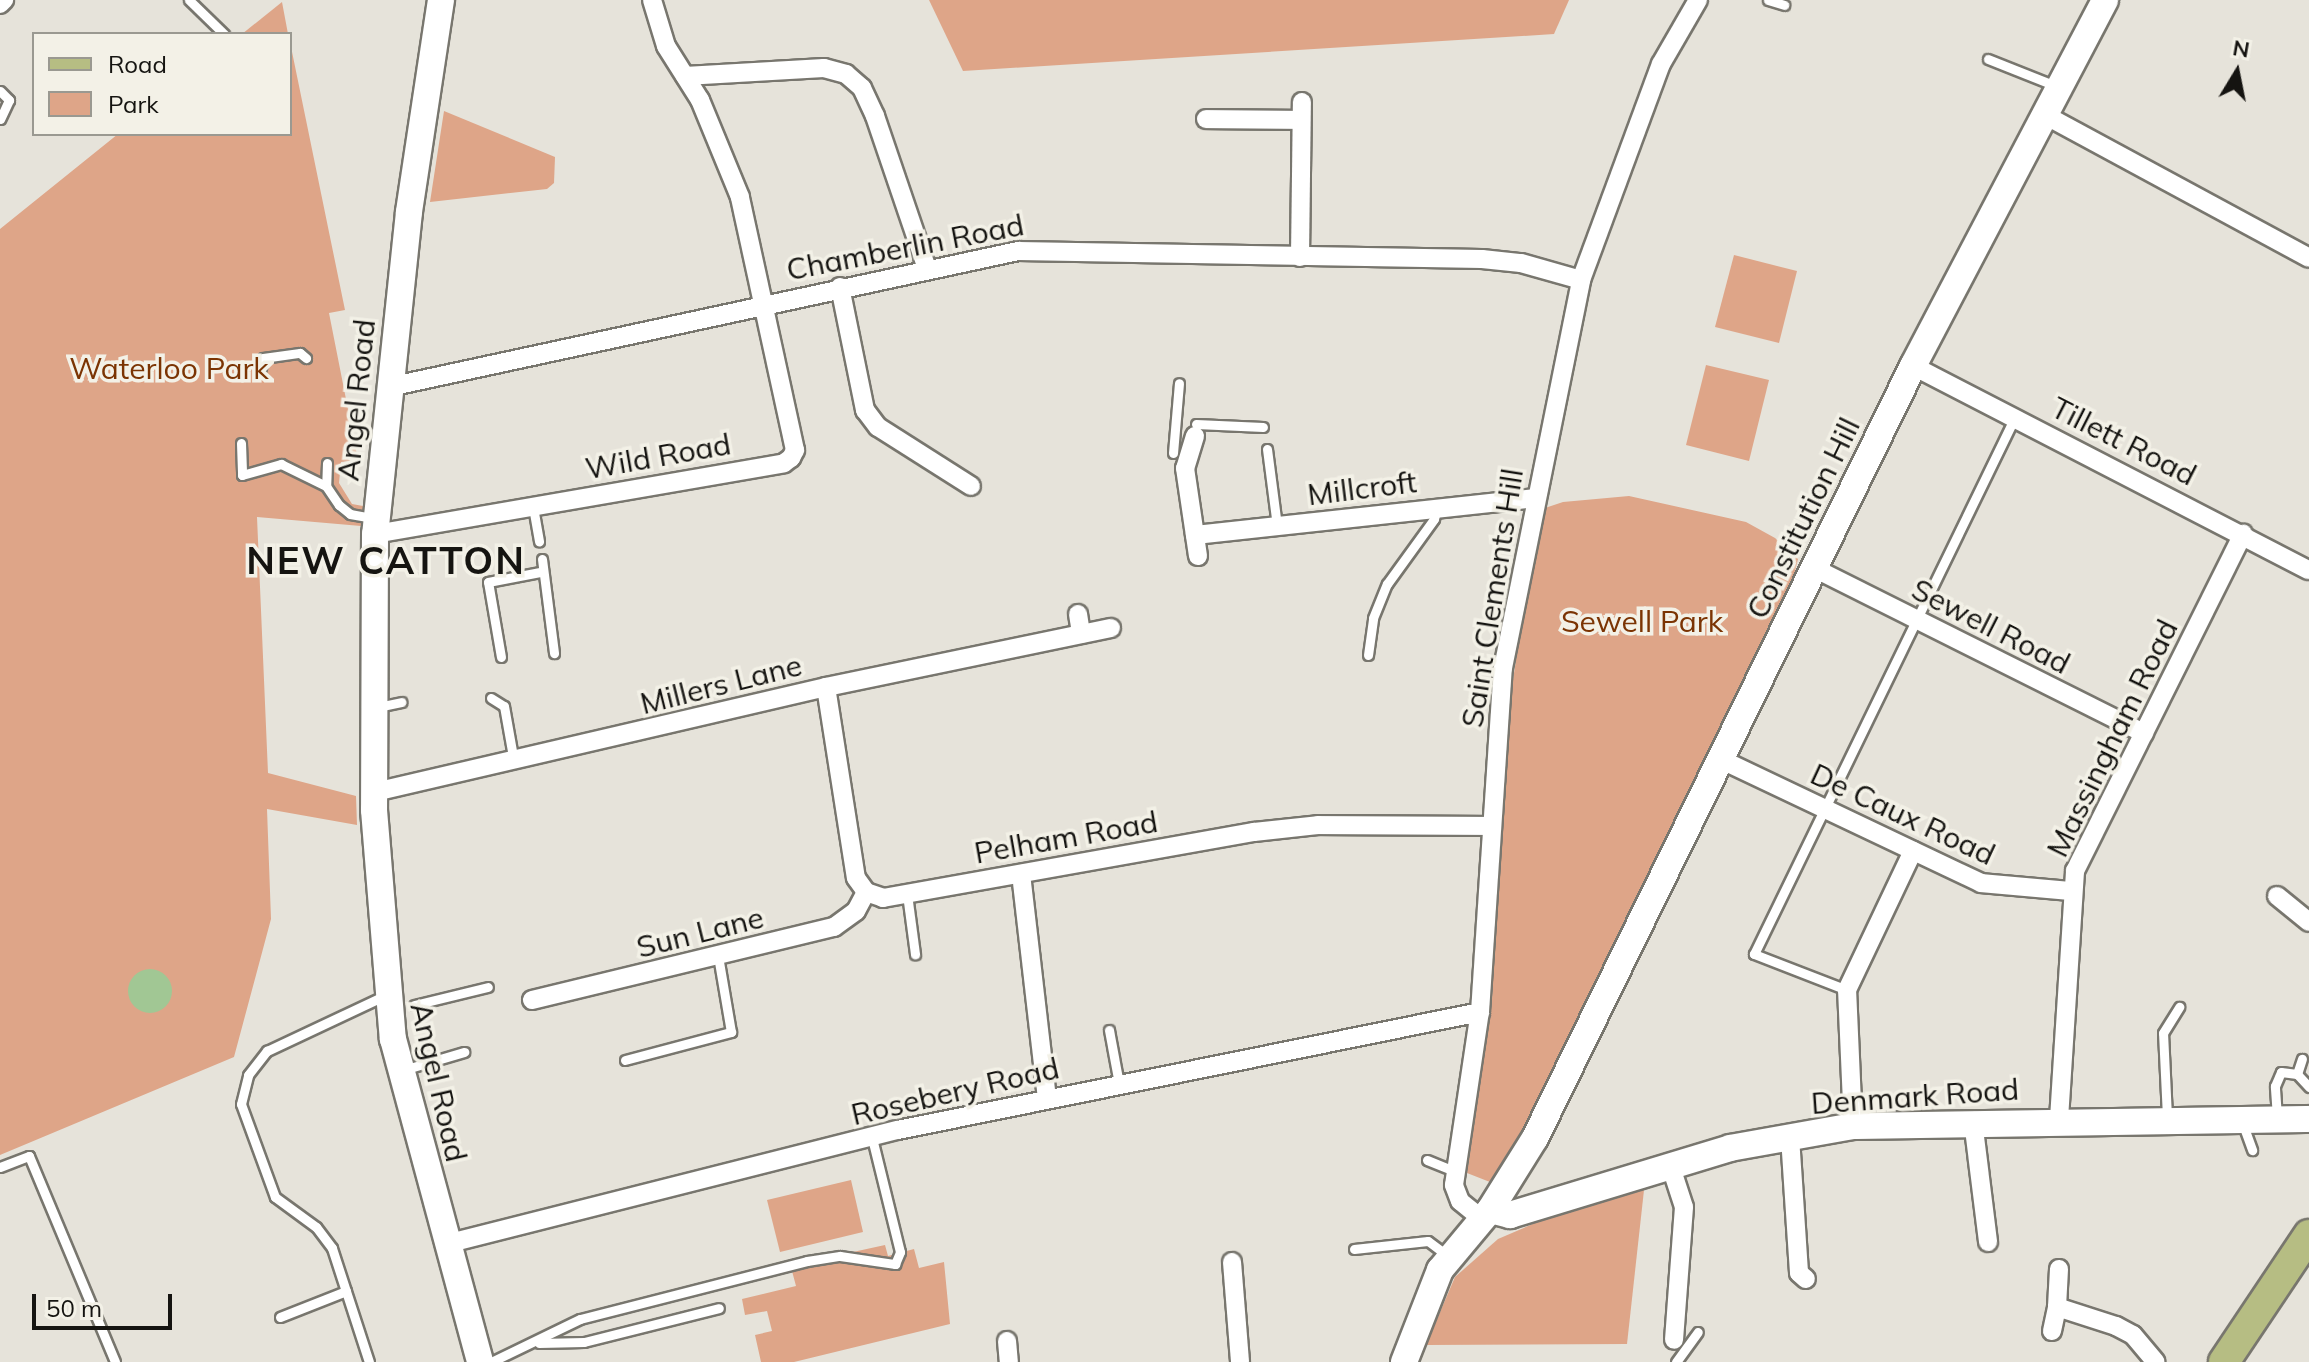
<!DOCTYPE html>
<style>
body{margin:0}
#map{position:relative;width:2309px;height:1362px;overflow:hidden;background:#e6e3da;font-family:Mulish,sans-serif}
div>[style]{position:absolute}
.green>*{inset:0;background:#dea588}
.water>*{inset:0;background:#a1c794}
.round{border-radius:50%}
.roads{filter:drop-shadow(2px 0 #78766e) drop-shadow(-2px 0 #78766e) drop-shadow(0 2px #78766e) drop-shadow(0 -2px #78766e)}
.lane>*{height:9px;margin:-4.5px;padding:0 4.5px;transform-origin:4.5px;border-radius:4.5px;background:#fff}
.street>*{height:18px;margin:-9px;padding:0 9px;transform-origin:9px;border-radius:9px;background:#fff}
.secondary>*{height:26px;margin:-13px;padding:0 13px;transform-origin:13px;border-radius:13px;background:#fff}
.primary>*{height:30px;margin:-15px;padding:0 15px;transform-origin:15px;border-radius:15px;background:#b6bd83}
span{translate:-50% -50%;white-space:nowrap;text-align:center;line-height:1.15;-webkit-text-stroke:7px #f3f1e7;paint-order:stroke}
.street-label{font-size:30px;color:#151411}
.park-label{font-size:30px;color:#7b3403}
.district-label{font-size:38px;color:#151411;font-weight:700;letter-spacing:2px}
.legend{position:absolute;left:32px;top:32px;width:260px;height:104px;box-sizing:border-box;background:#f3f1e7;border:2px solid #9a9991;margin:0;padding:10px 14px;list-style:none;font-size:24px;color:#151411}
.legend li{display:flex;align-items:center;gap:16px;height:40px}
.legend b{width:40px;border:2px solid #9a9991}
.north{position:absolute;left:2197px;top:32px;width:80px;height:80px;-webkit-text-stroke:6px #f3f1e7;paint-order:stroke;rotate:10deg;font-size:22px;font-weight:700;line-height:32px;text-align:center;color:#151411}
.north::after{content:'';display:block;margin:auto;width:28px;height:36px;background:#151411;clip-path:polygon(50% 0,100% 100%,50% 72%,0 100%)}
.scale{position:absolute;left:32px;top:1294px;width:140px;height:36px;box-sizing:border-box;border:4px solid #151411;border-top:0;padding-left:10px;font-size:24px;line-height:28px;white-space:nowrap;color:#151411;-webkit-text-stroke:6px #f3f1e7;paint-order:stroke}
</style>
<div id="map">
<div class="green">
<div style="clip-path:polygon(929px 0,1569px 0,1554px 34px,963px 71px)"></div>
<div style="clip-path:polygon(282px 2px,288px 34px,242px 34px)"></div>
<div style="clip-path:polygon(290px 42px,345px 310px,329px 313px,358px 460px,341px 462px,339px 483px,352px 504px,363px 506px,361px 526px,257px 517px,268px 773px,356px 796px,357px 825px,267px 809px,271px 919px,234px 1057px,0 1155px,0 229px,118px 134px,290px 134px)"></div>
<div style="clip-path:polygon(444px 111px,555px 157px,554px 183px,547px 189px,430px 202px)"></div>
<div style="clip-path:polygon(1734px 255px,1797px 271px,1779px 343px,1715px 327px)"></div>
<div style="clip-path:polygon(1706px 365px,1769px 380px,1749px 461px,1686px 445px)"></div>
<div style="clip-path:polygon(1629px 496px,1746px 522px,1775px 538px,1798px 559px,1792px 583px,1625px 931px,1495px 1184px,1467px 1173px,1492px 1000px,1501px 758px,1539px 510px,1563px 502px)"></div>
<div style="clip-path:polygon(851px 1180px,863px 1232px,780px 1252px,767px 1200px)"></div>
<div style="clip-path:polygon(1644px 1190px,1627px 1344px,1426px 1345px,1455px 1277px,1498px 1239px,1535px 1223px)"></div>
<div style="clip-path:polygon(885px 1245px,888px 1256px,914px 1249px,919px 1268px,944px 1262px,950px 1324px,794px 1362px,761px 1362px,755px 1335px,772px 1331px,767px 1311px,745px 1315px,742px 1299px,796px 1286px,792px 1271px,767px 1277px,766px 1271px)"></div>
</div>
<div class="water">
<div class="round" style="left:128px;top:969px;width:44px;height:44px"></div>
</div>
<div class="roads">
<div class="lane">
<div style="left:189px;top:0;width:49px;rotate:44.2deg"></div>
<div style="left:1768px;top:0;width:17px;rotate:17deg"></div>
<div style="left:1988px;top:59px;width:73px;rotate:21.7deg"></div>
<div style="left:0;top:91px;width:13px;rotate:45deg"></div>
<div style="left:9px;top:100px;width:21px;rotate:115deg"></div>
<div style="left:261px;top:368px;width:10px;rotate:-79deg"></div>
<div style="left:263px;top:358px;width:37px;rotate:-8deg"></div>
<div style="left:300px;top:353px;width:8px;rotate:40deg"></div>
<div style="left:1196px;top:424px;width:67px;rotate:2.6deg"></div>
<div style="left:241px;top:443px;width:32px;rotate:88deg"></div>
<div style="left:242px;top:475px;width:41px;rotate:-15.8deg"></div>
<div style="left:281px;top:464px;width:50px;rotate:26.1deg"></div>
<div style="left:1267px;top:449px;width:78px;rotate:82.6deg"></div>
<div style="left:1173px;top:453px;width:70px;rotate:-85.1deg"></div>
<div style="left:327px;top:463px;width:23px;rotate:92deg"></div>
<div style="left:326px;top:486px;width:23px;rotate:56deg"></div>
<div style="left:339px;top:505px;width:14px;rotate:39deg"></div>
<div style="left:350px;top:514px;width:22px;rotate:10deg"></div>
<div style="left:533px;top:507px;width:35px;rotate:80deg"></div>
<div style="left:542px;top:559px;width:95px;rotate:82.7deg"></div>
<div style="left:1368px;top:655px;width:37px;rotate:-82deg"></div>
<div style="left:1373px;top:618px;width:37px;rotate:-68deg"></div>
<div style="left:1387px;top:584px;width:80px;rotate:-54.1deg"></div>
<div style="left:1434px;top:519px;width:12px;rotate:-76deg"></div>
<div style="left:501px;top:657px;width:76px;rotate:-99.8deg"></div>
<div style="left:488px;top:582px;width:53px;rotate:-10.9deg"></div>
<div style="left:491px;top:698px;width:15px;rotate:32deg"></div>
<div style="left:504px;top:706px;width:57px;rotate:79.9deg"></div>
<div style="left:378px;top:707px;width:24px;rotate:-12deg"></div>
<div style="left:907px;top:894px;width:61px;rotate:82.4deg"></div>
<div style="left:1847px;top:990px;width:100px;rotate:-158.8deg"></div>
<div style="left:1754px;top:954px;width:597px;rotate:-64.08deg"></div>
<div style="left:414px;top:1005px;width:76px;rotate:-13.7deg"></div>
<div style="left:1109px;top:1030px;width:55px;rotate:79.5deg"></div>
<div style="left:625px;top:1060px;width:110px;rotate:-14.8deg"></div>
<div style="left:731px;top:1032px;width:77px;rotate:-99.7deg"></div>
<div style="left:403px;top:1070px;width:64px;rotate:-16.4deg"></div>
<div style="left:2297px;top:1074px;width:16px;rotate:-72deg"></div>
<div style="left:2167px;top:1117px;width:84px;rotate:-92.7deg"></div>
<div style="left:2163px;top:1033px;width:31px;rotate:-58deg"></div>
<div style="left:2277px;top:1117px;width:31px;rotate:-94deg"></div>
<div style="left:2275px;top:1086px;width:15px;rotate:-67deg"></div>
<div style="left:2281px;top:1072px;width:16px;rotate:7deg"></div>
<div style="left:2297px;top:1074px;width:18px;rotate:47deg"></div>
<div style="left:2242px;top:1122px;width:30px;rotate:70deg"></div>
<div style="left:1427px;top:1160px;width:31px;rotate:22deg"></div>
<div style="left:0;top:1167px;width:31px;rotate:-21deg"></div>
<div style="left:29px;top:1156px;width:223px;rotate:67.3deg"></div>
<div style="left:1354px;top:1249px;width:74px;rotate:-6.2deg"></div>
<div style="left:1428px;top:1241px;width:26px;rotate:37deg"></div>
<div style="left:280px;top:1317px;width:71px;rotate:-21.5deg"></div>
<div style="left:539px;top:1343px;width:45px;rotate:-1.3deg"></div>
<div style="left:584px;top:1342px;width:139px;rotate:-14.1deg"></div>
<div style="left:369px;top:1362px;width:120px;rotate:-108deg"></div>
<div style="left:332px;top:1248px;width:26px;rotate:-127deg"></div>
<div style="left:316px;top:1227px;width:51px;rotate:-143.8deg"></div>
<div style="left:275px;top:1197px;width:99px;rotate:-110.1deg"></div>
<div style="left:241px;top:1104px;width:30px;rotate:-76deg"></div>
<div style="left:248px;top:1075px;width:31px;rotate:-52deg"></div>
<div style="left:267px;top:1051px;width:132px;rotate:-25.2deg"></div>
<div style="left:491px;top:1362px;width:99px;rotate:-25.8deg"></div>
<div style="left:580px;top:1319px;width:234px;rotate:-14.3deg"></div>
<div style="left:807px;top:1261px;width:33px;rotate:-9deg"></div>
<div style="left:840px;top:1256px;width:56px;rotate:8.3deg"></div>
<div style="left:895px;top:1264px;width:13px;rotate:-67deg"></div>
<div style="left:900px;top:1252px;width:117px;rotate:-103.8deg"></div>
<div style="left:1676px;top:1362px;width:37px;rotate:-54deg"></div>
</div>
<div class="street">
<div style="left:0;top:4px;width:6px;rotate:-45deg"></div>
<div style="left:685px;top:76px;width:139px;rotate:-3.3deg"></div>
<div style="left:824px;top:68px;width:23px;rotate:15deg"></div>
<div style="left:846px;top:74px;width:21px;rotate:41deg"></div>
<div style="left:862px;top:88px;width:31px;rotate:65deg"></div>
<div style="left:875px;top:116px;width:162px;rotate:71.2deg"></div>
<div style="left:2045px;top:115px;width:300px;rotate:28.4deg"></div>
<div style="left:1206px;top:119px;width:95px;rotate:0.6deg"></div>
<div style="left:1300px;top:257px;width:155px;rotate:-89.3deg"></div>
<div style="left:840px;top:287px;width:126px;rotate:78.5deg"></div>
<div style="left:865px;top:410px;width:21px;rotate:53deg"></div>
<div style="left:878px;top:427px;width:110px;rotate:32.4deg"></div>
<div style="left:1913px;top:366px;width:445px;rotate:27.3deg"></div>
<div style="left:389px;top:387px;width:644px;rotate:-12.2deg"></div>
<div style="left:1018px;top:251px;width:464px;rotate:1deg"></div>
<div style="left:1482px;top:259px;width:39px;rotate:6deg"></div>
<div style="left:1521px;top:263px;width:62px;rotate:15.8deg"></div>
<div style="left:1195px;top:436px;width:34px;rotate:107deg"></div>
<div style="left:1185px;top:468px;width:89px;rotate:81.6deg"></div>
<div style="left:375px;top:534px;width:415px;rotate:-9.8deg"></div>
<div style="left:784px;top:463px;width:9px;rotate:-36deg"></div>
<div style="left:791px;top:458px;width:9px;rotate:-63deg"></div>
<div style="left:795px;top:450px;width:259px;rotate:-102.3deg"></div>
<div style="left:740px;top:197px;width:105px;rotate:-112.4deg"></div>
<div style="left:700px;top:100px;width:64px;rotate:-122.2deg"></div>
<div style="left:666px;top:46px;width:48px;rotate:-106.9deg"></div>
<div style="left:1195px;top:535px;width:341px;rotate:-6.2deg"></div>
<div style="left:1814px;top:568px;width:369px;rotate:26.6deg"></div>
<div style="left:1078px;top:614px;width:20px;rotate:81deg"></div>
<div style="left:826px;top:687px;width:193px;rotate:81.1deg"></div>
<div style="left:856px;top:878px;width:17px;rotate:54deg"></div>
<div style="left:866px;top:892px;width:18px;rotate:19deg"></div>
<div style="left:883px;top:898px;width:377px;rotate:-10.1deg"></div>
<div style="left:1254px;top:832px;width:64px;rotate:-6.2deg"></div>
<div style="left:1318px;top:825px;width:171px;rotate:0.3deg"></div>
<div style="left:1720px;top:759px;width:289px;rotate:25.4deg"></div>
<div style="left:1981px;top:883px;width:89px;rotate:5.1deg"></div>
<div style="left:375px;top:792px;width:463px;rotate:-13.1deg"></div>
<div style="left:826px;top:687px;width:291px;rotate:-11.7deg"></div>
<div style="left:1021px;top:874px;width:226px;rotate:83.4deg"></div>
<div style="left:2277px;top:896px;width:41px;rotate:39.1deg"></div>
<div style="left:532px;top:1000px;width:311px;rotate:-13.6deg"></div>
<div style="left:834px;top:927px;width:27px;rotate:-36deg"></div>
<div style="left:856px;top:911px;width:21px;rotate:-62deg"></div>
<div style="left:2059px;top:1119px;width:249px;rotate:-86.3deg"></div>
<div style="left:2075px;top:871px;width:377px;rotate:-63.5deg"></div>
<div style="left:1973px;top:1121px;width:122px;rotate:82.9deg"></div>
<div style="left:1853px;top:1126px;width:136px;rotate:-92.5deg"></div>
<div style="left:1847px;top:990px;width:154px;rotate:-64.6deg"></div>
<div style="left:1790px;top:1137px;width:136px;rotate:86.2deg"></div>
<div style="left:1799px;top:1273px;width:9px;rotate:41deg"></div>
<div style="left:1670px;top:1164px;width:45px;rotate:72deg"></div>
<div style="left:1684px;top:1207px;width:133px;rotate:94.3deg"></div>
<div style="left:1482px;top:1219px;width:28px;rotate:-141deg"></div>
<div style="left:1460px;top:1201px;width:17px;rotate:-111deg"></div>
<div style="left:1454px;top:1185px;width:175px;rotate:-81.5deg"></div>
<div style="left:1480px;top:1012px;width:345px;rotate:-86.2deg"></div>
<div style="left:1503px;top:668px;width:396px;rotate:-78.6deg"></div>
<div style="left:1581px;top:280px;width:230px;rotate:-69.7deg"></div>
<div style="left:1661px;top:64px;width:74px;rotate:-60deg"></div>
<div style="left:446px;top:1244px;width:466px;rotate:-14.2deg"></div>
<div style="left:898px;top:1130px;width:594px;rotate:-11.46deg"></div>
<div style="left:1232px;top:1262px;width:100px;rotate:85.4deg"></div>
<div style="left:2059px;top:1269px;width:38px;rotate:93deg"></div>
<div style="left:2057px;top:1307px;width:62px;rotate:17.9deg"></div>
<div style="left:2116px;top:1326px;width:19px;rotate:28deg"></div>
<div style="left:2133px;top:1335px;width:35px;rotate:50deg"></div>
<div style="left:2052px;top:1331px;width:25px;rotate:-78deg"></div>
<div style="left:1007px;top:1341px;width:21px;rotate:85deg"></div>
</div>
<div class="secondary">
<div style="left:441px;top:0;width:214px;rotate:98.6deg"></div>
<div style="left:409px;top:212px;width:324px;rotate:96deg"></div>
<div style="left:375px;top:534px;width:276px;rotate:90.2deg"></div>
<div style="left:374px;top:810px;width:230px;rotate:85.3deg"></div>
<div style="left:393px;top:1039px;width:335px;rotate:74.9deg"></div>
<div style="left:1490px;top:1210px;width:21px;rotate:14deg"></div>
<div style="left:1510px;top:1215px;width:230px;rotate:-16.9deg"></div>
<div style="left:1730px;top:1148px;width:125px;rotate:-10.1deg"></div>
<div style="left:1853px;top:1126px;width:456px;rotate:-0.9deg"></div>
<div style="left:1404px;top:1362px;width:99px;rotate:-68.6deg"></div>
<div style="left:1440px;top:1270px;width:78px;rotate:-50.2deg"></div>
<div style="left:1490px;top:1210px;width:85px;rotate:-58deg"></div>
<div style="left:1535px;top:1138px;width:860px;rotate:-63.91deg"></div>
<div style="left:1913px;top:366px;width:413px;rotate:-62.3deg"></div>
</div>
<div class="primary">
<div style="left:2224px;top:1362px;width:153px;rotate:-56.2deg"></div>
</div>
</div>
<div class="street-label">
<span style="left:905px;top:247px;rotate:-11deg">Chamberlin Road</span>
<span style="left:356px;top:400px;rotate:-84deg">Angel Road</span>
<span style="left:2124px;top:441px;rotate:27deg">Tillett Road</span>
<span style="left:658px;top:456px;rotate:-10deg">Wild Road</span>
<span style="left:1362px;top:488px;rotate:-7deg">Millcroft</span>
<span style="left:1803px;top:518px;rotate:-64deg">Constitution Hill</span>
<span style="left:1492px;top:598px;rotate:-81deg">Saint Clements Hill</span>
<span style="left:1991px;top:626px;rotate:27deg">Sewell Road</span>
<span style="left:721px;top:684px;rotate:-14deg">Millers Lane</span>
<span style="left:2112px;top:738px;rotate:-64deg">Massingham Road</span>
<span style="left:1903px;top:814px;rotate:25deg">De Caux Road</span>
<span style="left:1066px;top:837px;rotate:-10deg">Pelham Road</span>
<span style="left:700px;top:932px;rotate:-14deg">Sun Lane</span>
<span style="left:439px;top:1082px;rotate:77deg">Angel Road</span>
<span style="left:955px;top:1091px;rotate:-13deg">Rosebery Road</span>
<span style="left:1915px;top:1096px;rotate:-4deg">Denmark Road</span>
</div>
<div class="park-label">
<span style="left:169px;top:368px">Waterloo Park</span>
<span style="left:1642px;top:621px">Sewell Park</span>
</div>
<div class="district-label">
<span style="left:386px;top:561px">NEW CATTON</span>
</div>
<ul class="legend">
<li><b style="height:10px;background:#b6bd83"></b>Road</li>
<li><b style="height:22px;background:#dea588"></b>Park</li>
</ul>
<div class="north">N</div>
<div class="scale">50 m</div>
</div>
